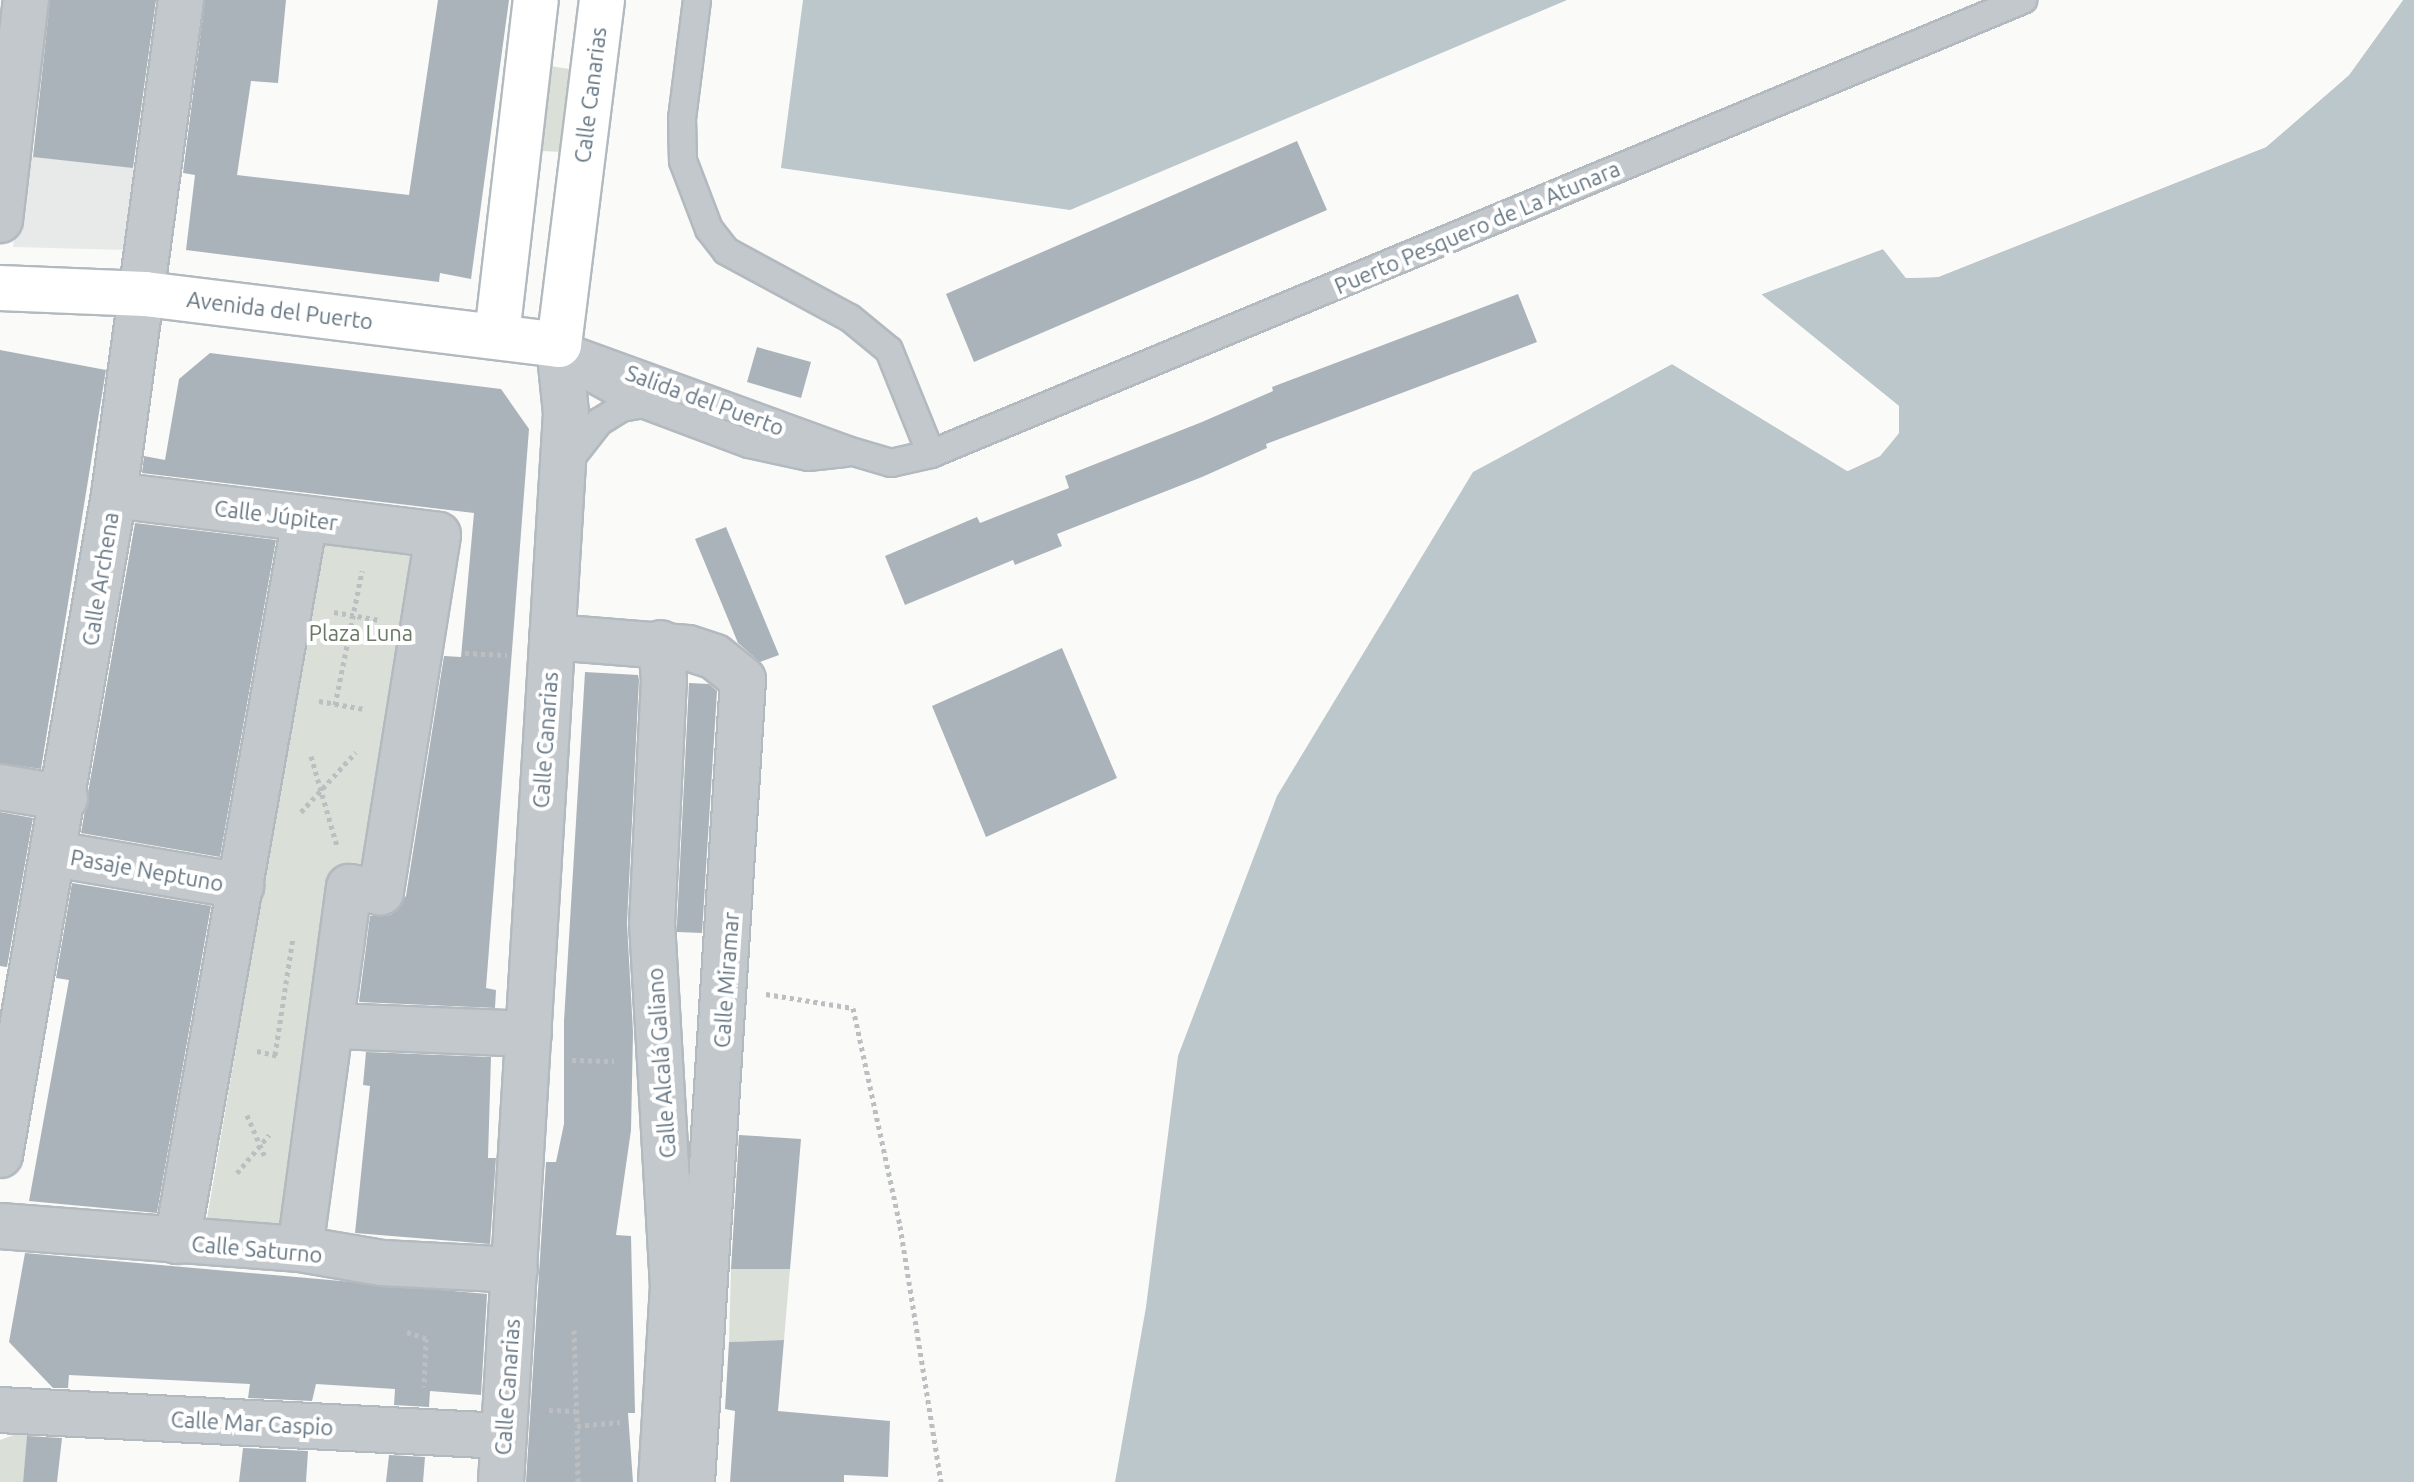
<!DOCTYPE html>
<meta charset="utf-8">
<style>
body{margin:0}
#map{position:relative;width:2414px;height:1482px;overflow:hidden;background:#fafaf8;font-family:Ubuntu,sans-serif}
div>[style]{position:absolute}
.built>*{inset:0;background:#e8e9e9}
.green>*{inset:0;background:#dadfd7}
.water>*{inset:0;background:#bbc7cb}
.pier>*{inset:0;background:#fafaf8}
.building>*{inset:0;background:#aab3b9}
.path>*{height:5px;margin-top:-2.5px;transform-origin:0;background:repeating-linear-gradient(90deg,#bbbfc2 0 4px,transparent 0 8px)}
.roads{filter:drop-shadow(2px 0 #b3babf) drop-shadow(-2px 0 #b3babf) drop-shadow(0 2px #b3babf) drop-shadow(0 -2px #b3babf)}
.lane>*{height:26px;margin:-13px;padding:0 13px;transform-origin:13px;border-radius:13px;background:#c3c8cc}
.street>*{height:44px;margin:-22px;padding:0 22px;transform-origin:22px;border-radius:22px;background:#c3c8cc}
.secondary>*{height:44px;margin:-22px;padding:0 22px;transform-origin:22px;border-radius:22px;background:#fff}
span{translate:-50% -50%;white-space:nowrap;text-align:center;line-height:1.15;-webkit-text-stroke:8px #fff;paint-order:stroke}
.street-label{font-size:22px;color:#657683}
.park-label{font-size:22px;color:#687a64}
</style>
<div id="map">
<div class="built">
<div style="clip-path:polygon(26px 156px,135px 168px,127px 250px,13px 247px)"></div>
</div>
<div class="green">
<div style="clip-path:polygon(550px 66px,576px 70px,564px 152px,542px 151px)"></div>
<div style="clip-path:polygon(323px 531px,430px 548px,290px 1229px,207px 1219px)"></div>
<div style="clip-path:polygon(731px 1269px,790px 1269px,784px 1340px,729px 1342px)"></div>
<div style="clip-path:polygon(28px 1430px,23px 1482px,0 1482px,0 1440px)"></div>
</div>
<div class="water">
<div style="clip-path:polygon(803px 0,1567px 0,1070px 210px,781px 168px)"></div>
<div style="clip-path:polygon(2403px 0,2414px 0,2414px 1482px,1115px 1482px,1146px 1307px,1178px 1056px,1277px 796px,1473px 472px,1672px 364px,1847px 471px,1880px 456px,1899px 433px,1899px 406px,1760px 295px,1883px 249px,1906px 278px,1938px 277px,2266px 147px,2349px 75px)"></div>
</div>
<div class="pier">
<div style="clip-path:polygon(2398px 0,2403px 0,2349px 75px,2266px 147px,1938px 277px,1906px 278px,1883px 249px,1761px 294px,1899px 406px,1899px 433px,1880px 456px,1848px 471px,1672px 364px,1473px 472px,1672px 360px,1848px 467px,1877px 453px,1895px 432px,1895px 408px,1758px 298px,1757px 292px,1883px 245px,1908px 274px,1937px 274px,2264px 144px,2346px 72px)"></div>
</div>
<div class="building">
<div style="clip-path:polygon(50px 0,156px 0,133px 168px,33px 157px)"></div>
<div style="clip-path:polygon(205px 0,286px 0,278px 83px,251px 81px,237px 175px,409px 195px,438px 0,509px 0,471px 279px,440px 273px,439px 282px,186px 250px,195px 175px,183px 173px)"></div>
<div style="clip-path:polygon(1297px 141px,1327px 210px,974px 362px,946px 294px)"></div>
<div style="clip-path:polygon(1518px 294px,1537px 342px,1266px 444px,1267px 448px,1202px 477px,1057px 534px,1062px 546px,1015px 565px,1013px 560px,905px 605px,885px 556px,977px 517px,980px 523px,1069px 488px,1065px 476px,1202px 422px,1273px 391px,1272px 387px)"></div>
<div style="clip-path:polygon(757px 347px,811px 362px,801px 398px,747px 382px)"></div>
<div style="clip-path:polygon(0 350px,106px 370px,41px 769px,0 763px)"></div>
<div style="clip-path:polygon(210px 353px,501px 389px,529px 429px,486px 988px,496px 990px,495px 1008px,359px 1002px,370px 916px,391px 915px,406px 896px,444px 656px,461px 657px,474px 513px,142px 473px,144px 456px,165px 460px,179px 379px)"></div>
<div style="clip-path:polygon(135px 523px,276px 540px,220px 857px,81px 833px)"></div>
<div style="clip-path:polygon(726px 527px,779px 655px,760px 662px,738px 643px,695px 539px)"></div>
<div style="clip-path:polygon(1062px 648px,1117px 778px,986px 837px,932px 706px)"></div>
<div style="clip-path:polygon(585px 672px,638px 675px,639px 680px,627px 923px,633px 1032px,631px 1130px,616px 1235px,631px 1236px,635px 1413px,628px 1413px,633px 1482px,526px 1482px,546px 1162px,556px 1162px,564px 1124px,564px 1021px)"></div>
<div style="clip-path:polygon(689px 683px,709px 684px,717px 691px,702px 933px,677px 932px,677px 924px)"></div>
<div style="clip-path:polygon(0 812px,33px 818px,7px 967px,0 966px)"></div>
<div style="clip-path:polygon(72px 883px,211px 906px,157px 1213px,29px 1201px,69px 980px,56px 978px)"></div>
<div style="clip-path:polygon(366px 1052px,491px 1057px,488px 1158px,496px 1158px,490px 1244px,355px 1233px,370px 1086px,363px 1085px)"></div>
<div style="clip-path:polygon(739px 1135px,801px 1139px,790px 1269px,731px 1269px)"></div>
<div style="clip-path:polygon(25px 1253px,487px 1294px,481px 1395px,430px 1391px,429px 1407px,394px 1405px,395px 1389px,316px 1384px,312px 1401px,248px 1398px,250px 1384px,69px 1375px,68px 1388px,53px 1388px,9px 1342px)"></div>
<div style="clip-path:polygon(784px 1340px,778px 1411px,890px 1421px,888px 1477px,844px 1475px,844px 1482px,730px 1482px,735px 1411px,725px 1409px,729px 1342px)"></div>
<div style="clip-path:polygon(27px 1436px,62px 1438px,57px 1482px,23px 1482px)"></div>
<div style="clip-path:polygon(243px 1448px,308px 1451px,306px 1482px,239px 1482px)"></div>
<div style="clip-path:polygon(389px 1455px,425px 1457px,423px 1482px,386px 1482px)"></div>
</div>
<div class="path">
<div style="left:334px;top:612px;width:46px;rotate:10.1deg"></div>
<div style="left:465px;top:653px;width:42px;rotate:2.7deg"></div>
<div style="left:319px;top:701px;width:46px;rotate:10.1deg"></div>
<div style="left:335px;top:705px;width:137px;rotate:-78.6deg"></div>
<div style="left:311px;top:756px;width:94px;rotate:73.9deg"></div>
<div style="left:301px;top:812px;width:81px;rotate:-47.5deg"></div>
<div style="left:766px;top:994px;width:88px;rotate:9.1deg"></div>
<div style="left:853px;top:1008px;width:223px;rotate:77.8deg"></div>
<div style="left:900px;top:1226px;width:259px;rotate:80.9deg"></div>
<div style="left:257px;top:1051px;width:23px;rotate:13deg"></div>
<div style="left:275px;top:1055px;width:118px;rotate:-81.3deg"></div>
<div style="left:572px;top:1060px;width:42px;rotate:1.4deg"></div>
<div style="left:247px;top:1115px;width:46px;rotate:66.8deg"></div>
<div style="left:237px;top:1173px;width:50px;rotate:-49.9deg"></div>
<div style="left:574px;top:1330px;width:96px;rotate:88.2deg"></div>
<div style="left:407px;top:1332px;width:20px;rotate:18deg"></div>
<div style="left:426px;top:1338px;width:49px;rotate:92.3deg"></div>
<div style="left:549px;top:1410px;width:27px;rotate:2deg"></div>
<div style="left:578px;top:1482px;width:56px;rotate:-91deg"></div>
<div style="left:577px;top:1426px;width:43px;rotate:-5.3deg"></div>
</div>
<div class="roads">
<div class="lane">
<div style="left:697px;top:0;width:119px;rotate:97.2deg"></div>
<div style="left:682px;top:118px;width:43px;rotate:88.7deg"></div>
<div style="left:683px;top:161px;width:73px;rotate:69.1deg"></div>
<div style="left:709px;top:229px;width:28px;rotate:52deg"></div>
<div style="left:726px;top:251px;width:141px;rotate:28.4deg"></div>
<div style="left:850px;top:318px;width:50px;rotate:39.4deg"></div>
<div style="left:889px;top:350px;width:112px;rotate:68deg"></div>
<div style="left:559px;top:345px;width:307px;rotate:20deg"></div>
<div style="left:847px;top:450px;width:46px;rotate:16.5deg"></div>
<div style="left:891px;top:463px;width:41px;rotate:-12.7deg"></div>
<div style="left:931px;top:454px;width:1183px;rotate:-22.58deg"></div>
<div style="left:566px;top:352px;width:36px;rotate:46deg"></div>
<div style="left:591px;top:378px;width:43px;rotate:28.9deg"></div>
<div style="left:629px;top:399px;width:128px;rotate:20.6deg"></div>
<div style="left:749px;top:444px;width:60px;rotate:12.4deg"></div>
<div style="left:808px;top:457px;width:37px;rotate:-6deg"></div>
<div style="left:567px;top:463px;width:52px;rotate:-52deg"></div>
<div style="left:599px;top:422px;width:26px;rotate:-32deg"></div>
<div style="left:621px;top:408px;width:22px;rotate:-10deg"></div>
</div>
<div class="street">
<div style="left:0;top:220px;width:222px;rotate:-83.3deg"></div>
<div style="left:114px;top:495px;width:326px;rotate:7deg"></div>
<div style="left:438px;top:535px;width:362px;rotate:99.1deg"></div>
<div style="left:381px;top:892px;width:32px;rotate:-171deg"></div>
<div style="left:349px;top:887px;width:365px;rotate:97.7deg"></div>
<div style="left:552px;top:637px;width:136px;rotate:4.6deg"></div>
<div style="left:688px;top:648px;width:28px;rotate:18deg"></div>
<div style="left:715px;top:657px;width:36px;rotate:39deg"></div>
<div style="left:743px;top:680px;width:804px;rotate:93.64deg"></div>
<div style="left:0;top:787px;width:66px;rotate:9.6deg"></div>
<div style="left:54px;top:854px;width:190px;rotate:9.7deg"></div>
<div style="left:334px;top:1026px;width:195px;rotate:2.3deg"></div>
<div style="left:0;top:1155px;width:670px;rotate:-80.2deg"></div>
<div style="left:114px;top:495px;width:500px;rotate:-82.3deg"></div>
<div style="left:0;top:1226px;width:301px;rotate:4.4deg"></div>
<div style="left:300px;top:1249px;width:83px;rotate:9.7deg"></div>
<div style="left:382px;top:1263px;width:133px;rotate:3deg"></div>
<div style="left:177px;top:1241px;width:733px;rotate:-79.95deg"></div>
<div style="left:0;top:1410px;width:504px;rotate:2.96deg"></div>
<div style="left:501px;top:1482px;width:1071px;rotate:-86.52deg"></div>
<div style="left:566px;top:413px;width:68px;rotate:-95.9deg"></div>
<div style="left:661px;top:1482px;width:195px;rotate:-86.5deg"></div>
<div style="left:673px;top:1287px;width:364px;rotate:-93.3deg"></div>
<div style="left:652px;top:924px;width:244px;rotate:-87.2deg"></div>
<div style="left:664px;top:680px;width:37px;rotate:-95deg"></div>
</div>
<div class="secondary">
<div style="left:0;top:288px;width:145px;rotate:2.4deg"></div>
<div style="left:145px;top:294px;width:417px;rotate:7deg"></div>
<div style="left:559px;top:345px;width:348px;rotate:-82.9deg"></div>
<div style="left:497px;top:335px;width:337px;rotate:-83.4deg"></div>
</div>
</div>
<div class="street-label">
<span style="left:590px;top:95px;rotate:-83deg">Calle Canarias</span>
<span style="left:1477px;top:227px;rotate:-23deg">Puerto Pesquero de La Atunara</span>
<span style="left:280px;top:310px;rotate:7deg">Avenida del Puerto</span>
<span style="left:705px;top:400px;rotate:20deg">Salida del Puerto</span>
<span style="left:276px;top:515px;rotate:7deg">Calle Júpiter</span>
<span style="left:100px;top:579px;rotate:-81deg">Calle Archena</span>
<span style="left:545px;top:740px;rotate:-86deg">Calle Canarias</span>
<span style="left:147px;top:870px;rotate:10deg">Pasaje Neptuno</span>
<span style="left:726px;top:980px;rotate:-86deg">Calle Miramar</span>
<span style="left:661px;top:1063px;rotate:-94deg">Calle Alcalá Galiano</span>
<span style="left:257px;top:1249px;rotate:5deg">Calle Saturno</span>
<span style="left:507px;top:1387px;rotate:-86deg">Calle Canarias</span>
<span style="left:252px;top:1423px;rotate:3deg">Calle Mar Caspio</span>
</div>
<div class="park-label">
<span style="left:361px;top:633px">Plaza Luna</span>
</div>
</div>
